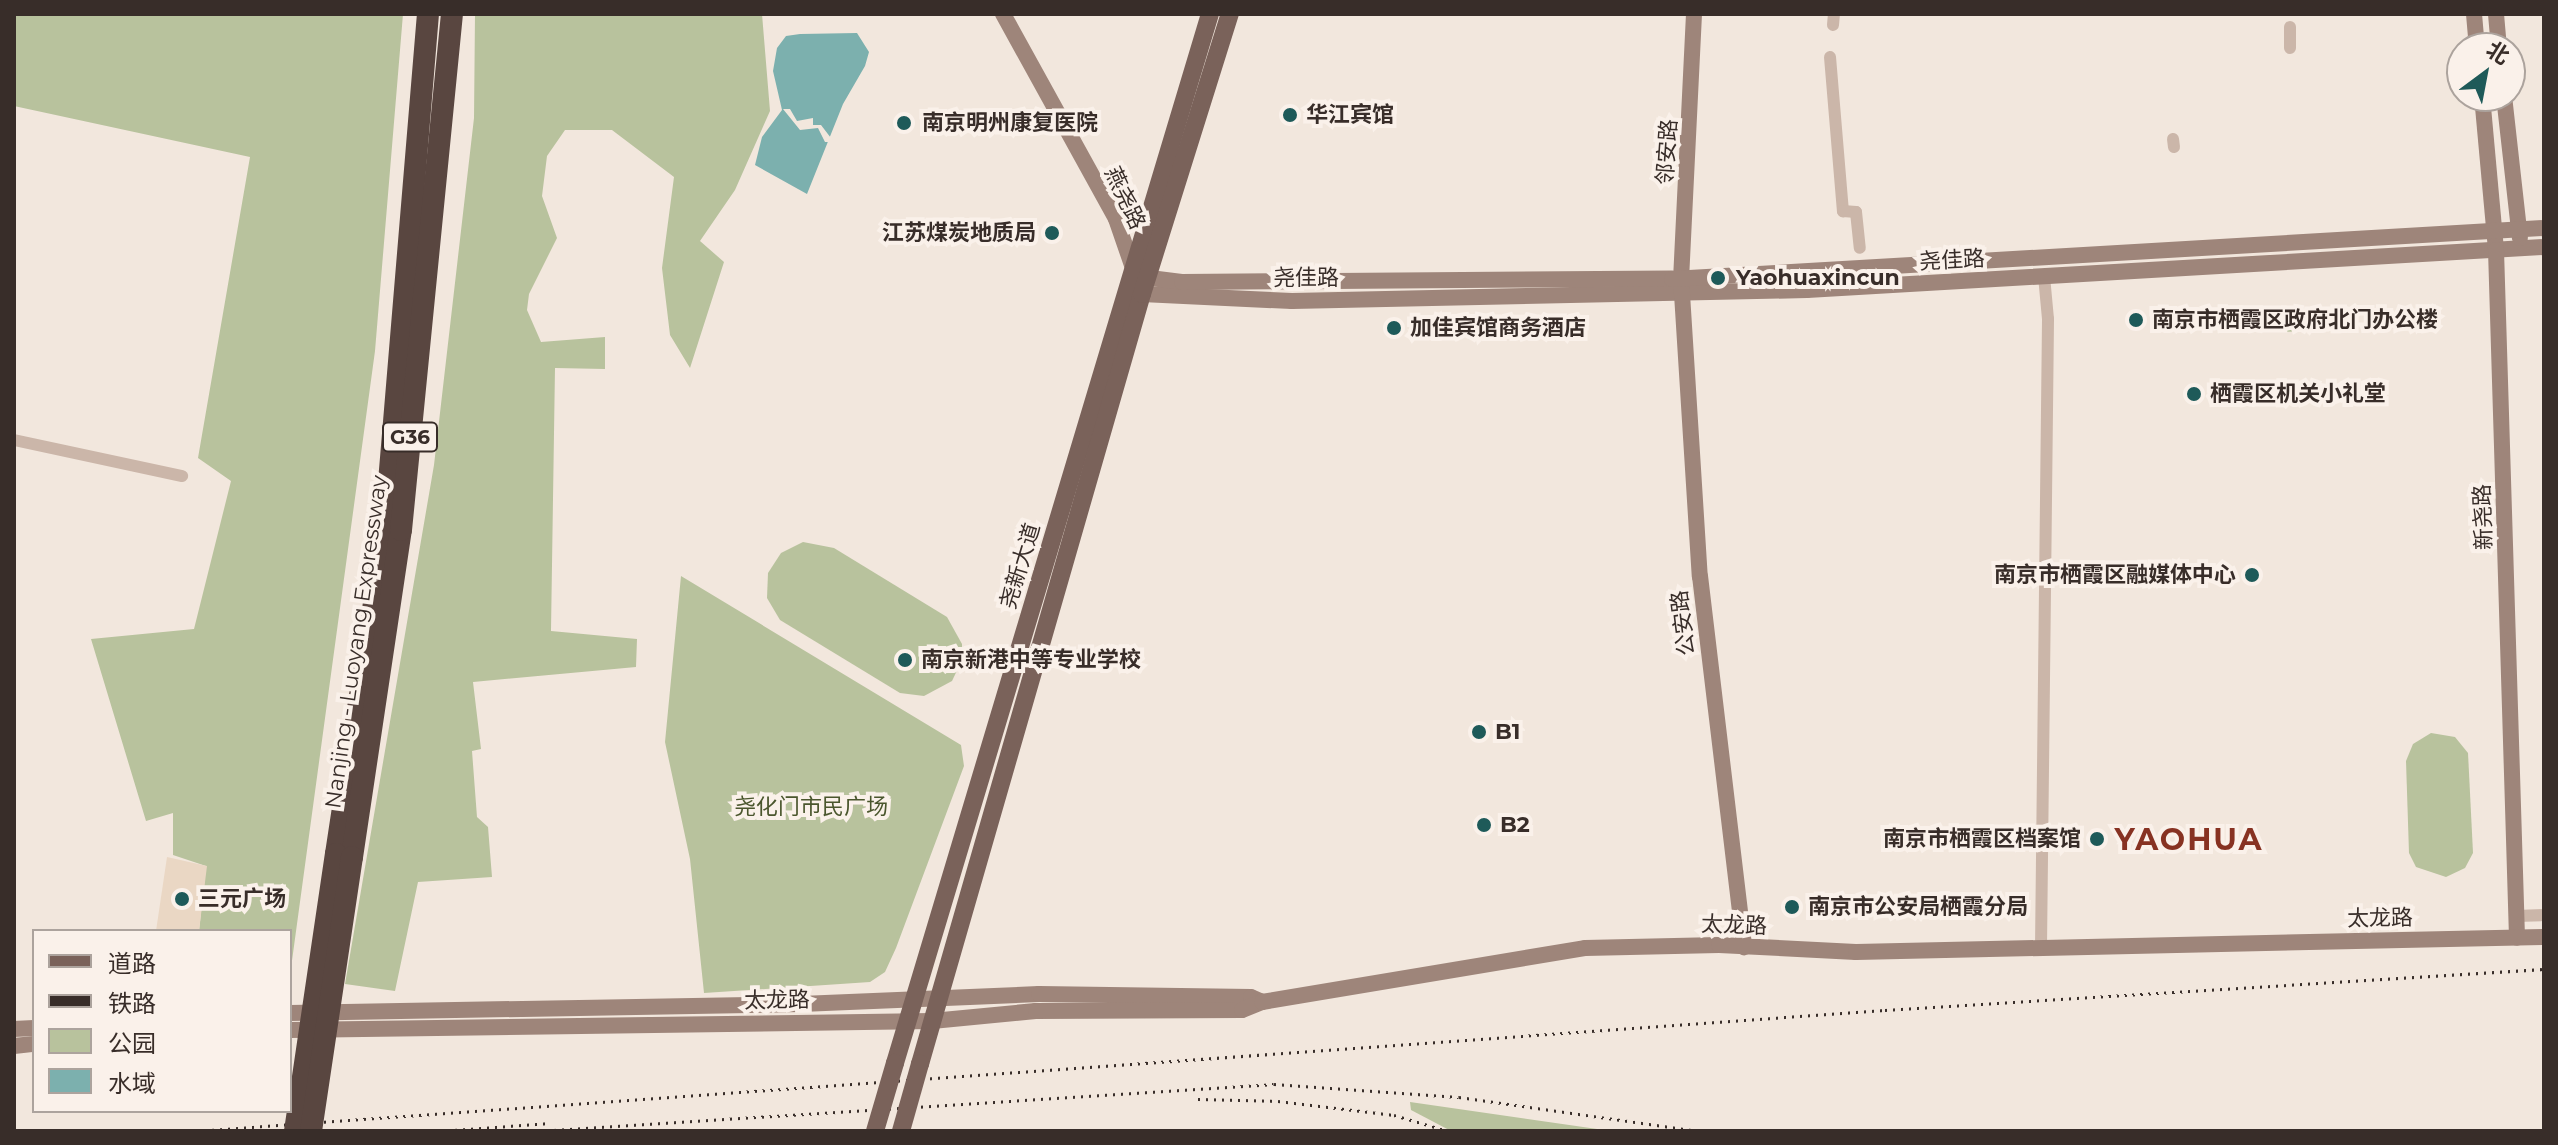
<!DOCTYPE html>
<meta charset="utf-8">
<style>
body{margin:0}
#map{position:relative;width:2558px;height:1145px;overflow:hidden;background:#f2e7dd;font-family:Montserrat,"Noto Sans SC",sans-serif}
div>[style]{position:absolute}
.green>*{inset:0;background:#b8c29d}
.plaza>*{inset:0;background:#ead7c4}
.water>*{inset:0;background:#7cb0ae}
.pier>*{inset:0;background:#f2e7dd}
.street>*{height:12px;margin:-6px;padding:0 6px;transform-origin:6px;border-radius:6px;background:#cbb6a9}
.secondary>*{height:16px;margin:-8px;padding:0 8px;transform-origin:8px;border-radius:8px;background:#9e857a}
.primary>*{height:18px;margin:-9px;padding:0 9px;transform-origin:9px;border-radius:9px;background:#7a625a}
.highway>*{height:22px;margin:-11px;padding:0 11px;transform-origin:11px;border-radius:11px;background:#594640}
.rail>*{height:3px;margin-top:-1.5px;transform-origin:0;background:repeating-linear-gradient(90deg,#382d29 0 2px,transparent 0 8px)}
.primary-bridge>*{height:18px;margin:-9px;padding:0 9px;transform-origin:9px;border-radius:9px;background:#7a625a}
.highway-bridge>*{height:22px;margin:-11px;padding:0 11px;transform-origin:11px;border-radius:11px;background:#594640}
.dots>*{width:22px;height:22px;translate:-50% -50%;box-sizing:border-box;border:4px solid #faf1ea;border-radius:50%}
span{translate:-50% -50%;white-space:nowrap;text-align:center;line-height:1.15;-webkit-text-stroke:8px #faf1ea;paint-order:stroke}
.shield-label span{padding:2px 6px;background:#faf1ea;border:2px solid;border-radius:6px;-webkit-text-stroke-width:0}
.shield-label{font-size:20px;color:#382d29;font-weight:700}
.poi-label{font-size:22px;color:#382d29;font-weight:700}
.left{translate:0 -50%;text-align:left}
.right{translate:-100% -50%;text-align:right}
.street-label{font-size:22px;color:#382d29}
.park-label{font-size:22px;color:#4a562d}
.district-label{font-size:30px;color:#873222;font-weight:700;letter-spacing:2px}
.frame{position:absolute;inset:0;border:16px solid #382d29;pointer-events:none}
.legend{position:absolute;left:32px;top:929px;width:260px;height:184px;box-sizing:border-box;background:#faf1ea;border:2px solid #aca39d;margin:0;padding:10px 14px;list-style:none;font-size:24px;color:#382d29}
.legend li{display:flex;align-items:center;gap:16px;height:40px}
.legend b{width:40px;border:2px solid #aca39d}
.north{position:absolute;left:2446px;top:32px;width:80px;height:80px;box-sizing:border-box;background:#faf1ea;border:2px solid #aca39d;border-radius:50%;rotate:32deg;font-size:22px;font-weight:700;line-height:32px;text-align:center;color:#382d29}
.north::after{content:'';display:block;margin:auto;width:28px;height:36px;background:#1e5a59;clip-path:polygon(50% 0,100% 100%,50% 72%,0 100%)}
</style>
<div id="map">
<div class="green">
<div style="clip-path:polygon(14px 14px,403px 14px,375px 351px,291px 968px,290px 931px,199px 931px,206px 866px,173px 855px,173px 813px,146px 821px,91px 639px,194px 629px,231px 481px,198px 458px,250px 157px,14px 106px)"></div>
<div style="clip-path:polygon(475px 14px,762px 14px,770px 111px,735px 190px,700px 241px,724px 262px,690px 368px,670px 335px,662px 268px,674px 177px,612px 130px,565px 130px,547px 156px,542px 196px,557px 238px,529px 294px,527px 310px,541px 342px,605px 337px,605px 369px,555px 368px,551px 631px,637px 639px,636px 667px,473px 682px,481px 749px,472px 751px,477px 817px,488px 827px,492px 877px,418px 882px,395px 991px,345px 984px,434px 465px,474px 118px)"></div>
<div style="clip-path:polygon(2321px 308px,2322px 331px,2278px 332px,2277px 310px)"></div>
<div style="clip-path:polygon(803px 542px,834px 548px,947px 617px,962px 644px,962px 660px,952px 681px,924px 696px,900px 693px,780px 620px,767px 598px,768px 573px,781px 553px)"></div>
<div style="clip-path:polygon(681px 576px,961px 745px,964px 766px,896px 948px,885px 972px,870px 982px,704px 993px,690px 859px,665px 742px)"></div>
<div style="clip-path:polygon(2431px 733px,2455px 737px,2468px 753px,2473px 853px,2465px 868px,2446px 877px,2416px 867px,2409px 853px,2406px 761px,2413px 744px)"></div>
<div style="clip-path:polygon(1410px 1102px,1611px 1131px,1451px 1131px,1411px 1110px)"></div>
</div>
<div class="plaza">
<div style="clip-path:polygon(167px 857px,207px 866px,199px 931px,156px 931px)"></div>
</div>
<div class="water">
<div style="clip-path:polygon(857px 33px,869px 52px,865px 66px,843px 104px,807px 194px,755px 165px,762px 137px,782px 110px,773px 71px,777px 48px,786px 36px,800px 34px)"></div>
</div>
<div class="pier">
<div style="clip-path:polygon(783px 109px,790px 109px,797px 121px,813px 118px,813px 125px,821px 125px,834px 142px,825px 142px,818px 128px,800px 130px)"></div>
</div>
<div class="street">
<div style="left:1833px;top:25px;width:11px;rotate:-85deg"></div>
<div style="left:2290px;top:48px;width:21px;rotate:-90deg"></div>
<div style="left:1830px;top:57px;width:155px;rotate:85.2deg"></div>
<div style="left:1843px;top:211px;width:13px;rotate:4deg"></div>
<div style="left:1856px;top:212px;width:36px;rotate:84deg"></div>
<div style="left:2173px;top:139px;width:8px;rotate:83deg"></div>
<div style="left:14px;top:440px;width:172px;rotate:12.1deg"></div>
<div style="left:2517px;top:916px;width:27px;rotate:-2deg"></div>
<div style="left:2041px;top:947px;width:628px;rotate:-89.36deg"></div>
<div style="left:2048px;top:319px;width:43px;rotate:-95.3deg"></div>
</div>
<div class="secondary">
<div style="left:1003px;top:14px;width:234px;rotate:61.1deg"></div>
<div style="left:1116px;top:219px;width:79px;rotate:70.9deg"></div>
<div style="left:1142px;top:294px;width:150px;rotate:2.7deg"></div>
<div style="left:1292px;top:301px;width:515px;rotate:-1.22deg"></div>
<div style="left:1807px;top:290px;width:738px;rotate:-3.34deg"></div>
<div style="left:1694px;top:14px;width:264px;rotate:92.8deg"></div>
<div style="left:1681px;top:278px;width:299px;rotate:86.4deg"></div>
<div style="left:1700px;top:576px;width:374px;rotate:83.2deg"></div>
<div style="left:2474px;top:14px;width:34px;rotate:85deg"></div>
<div style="left:2496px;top:14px;width:34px;rotate:85deg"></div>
<div style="left:2482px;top:96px;width:155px;rotate:84.8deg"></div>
<div style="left:2496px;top:250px;width:688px;rotate:88.25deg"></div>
<div style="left:2504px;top:96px;width:143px;rotate:83.6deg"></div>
<div style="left:1134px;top:276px;width:48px;rotate:7.1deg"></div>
<div style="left:1182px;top:282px;width:490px;rotate:-0.4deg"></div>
<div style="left:1672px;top:279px;width:873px;rotate:-3.35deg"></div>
<div style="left:290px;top:1013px;width:511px;rotate:-1.01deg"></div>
<div style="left:801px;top:1004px;width:238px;rotate:-2.4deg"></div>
<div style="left:1039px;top:994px;width:212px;rotate:0.8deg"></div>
<div style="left:1251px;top:997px;width:12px;rotate:24deg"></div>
<div style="left:14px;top:1029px;width:20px;rotate:-3deg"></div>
<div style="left:290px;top:1030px;width:642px;rotate:-0.8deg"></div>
<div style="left:932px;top:1021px;width:104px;rotate:-5.5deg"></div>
<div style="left:1036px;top:1011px;width:206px;rotate:-0.3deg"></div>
<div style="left:1242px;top:1010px;width:22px;rotate:-22deg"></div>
<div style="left:1262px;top:1002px;width:327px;rotate:-9.5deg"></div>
<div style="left:1585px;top:948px;width:134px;rotate:-1.3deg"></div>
<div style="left:1719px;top:945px;width:137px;rotate:2.9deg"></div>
<div style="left:1856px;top:952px;width:688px;rotate:-1.25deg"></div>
<div style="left:14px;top:1046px;width:20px;rotate:-6deg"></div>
</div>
<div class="primary">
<div style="left:895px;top:1063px;width:1095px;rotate:-73.29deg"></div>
<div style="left:920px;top:1064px;width:801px;rotate:-73.92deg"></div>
<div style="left:1142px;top:294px;width:294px;rotate:-72.6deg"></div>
</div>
<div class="highway">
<div style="left:336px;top:854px;width:328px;rotate:-81.4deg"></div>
<div style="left:385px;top:530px;width:518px;rotate:-85.24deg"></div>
<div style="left:352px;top:857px;width:331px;rotate:-81.5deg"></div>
<div style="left:401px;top:530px;width:519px;rotate:-84.36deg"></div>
</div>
<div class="rail">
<div style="left:1198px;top:1099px;width:80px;rotate:1.4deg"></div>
<div style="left:1278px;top:1101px;width:117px;rotate:6.9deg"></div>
<div style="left:1394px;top:1115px;width:56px;rotate:16.5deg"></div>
<div style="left:196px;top:1131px;width:1693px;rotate:-4.1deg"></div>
<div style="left:1885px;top:1010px;width:660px;rotate:-3.56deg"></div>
<div style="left:439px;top:1131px;width:112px;rotate:-4.1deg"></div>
<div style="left:538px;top:1131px;width:737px;rotate:-3.65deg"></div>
<div style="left:1274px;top:1084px;width:185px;rotate:4deg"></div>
<div style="left:1459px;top:1097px;width:240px;rotate:8.1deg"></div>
</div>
<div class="primary-bridge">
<div style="left:875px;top:1131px;width:71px;rotate:-73.6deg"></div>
<div style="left:901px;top:1131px;width:70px;rotate:-74.2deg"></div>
</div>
<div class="highway-bridge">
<div style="left:295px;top:1131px;width:280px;rotate:-81.6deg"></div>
<div style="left:311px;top:1131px;width:277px;rotate:-81.5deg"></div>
</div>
<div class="dots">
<div style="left:1290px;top:115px;background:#1e5a59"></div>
<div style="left:904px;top:123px;background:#1e5a59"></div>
<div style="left:1052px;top:233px;background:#1e5a59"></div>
<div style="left:1718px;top:278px;background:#1e5a59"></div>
<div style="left:2136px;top:320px;background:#1e5a59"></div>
<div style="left:1394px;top:328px;background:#1e5a59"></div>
<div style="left:2194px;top:394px;background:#1e5a59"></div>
<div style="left:2252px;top:575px;background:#1e5a59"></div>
<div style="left:905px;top:660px;background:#1e5a59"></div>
<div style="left:1479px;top:732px;background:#1e5a59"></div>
<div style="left:1484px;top:825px;background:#1e5a59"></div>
<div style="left:2097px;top:839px;background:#1e5a59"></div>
<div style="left:182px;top:899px;background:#1e5a59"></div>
<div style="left:1792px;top:907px;background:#1e5a59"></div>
</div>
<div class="shield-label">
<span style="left:410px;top:437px">G36</span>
</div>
<div class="poi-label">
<span class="left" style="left:1306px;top:115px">华江宾馆</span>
<span class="left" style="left:922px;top:123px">南京明州康复医院</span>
<span class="right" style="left:1036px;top:233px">江苏煤炭地质局</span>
<span class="left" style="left:1736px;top:278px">Yaohuaxincun</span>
<span class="left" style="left:2152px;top:320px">南京市栖霞区政府北门办公楼</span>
<span class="left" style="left:1410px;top:328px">加佳宾馆商务酒店</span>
<span class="left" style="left:2210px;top:394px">栖霞区机关小礼堂</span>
<span class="right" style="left:2236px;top:575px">南京市栖霞区融媒体中心</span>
<span class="left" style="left:921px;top:660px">南京新港中等专业学校</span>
<span class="left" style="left:1495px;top:732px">B1</span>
<span class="left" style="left:1500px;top:825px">B2</span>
<span class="right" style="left:2081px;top:839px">南京市栖霞区档案馆</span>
<span class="left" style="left:198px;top:899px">三元广场</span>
<span class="left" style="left:1808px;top:907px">南京市公安局栖霞分局</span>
</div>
<div class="street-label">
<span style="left:1667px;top:152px;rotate:-86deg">邻安路</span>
<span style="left:1125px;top:198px;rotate:65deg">燕尧路</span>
<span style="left:1952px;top:260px;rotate:-3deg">尧佳路</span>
<span style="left:1306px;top:278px">尧佳路</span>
<span style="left:2483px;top:517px;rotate:-92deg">新尧路</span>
<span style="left:1020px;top:566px;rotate:-73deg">尧新大道</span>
<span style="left:1683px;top:623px;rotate:-97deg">公安路</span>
<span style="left:356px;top:642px;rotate:-82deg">Nanjing - Luoyang Expressway</span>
<span style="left:2380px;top:918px;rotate:-1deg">太龙路</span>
<span style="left:1734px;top:925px;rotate:2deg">太龙路</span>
<span style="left:777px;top:1000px;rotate:-1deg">太龙路</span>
</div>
<div class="park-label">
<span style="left:811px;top:807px">尧化门市民广场</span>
</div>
<div class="district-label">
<span style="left:2189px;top:840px">YAOHUA</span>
</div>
<div class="frame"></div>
<ul class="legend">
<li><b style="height:10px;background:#7a625a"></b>道路</li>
<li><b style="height:10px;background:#382d29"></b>铁路</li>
<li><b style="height:22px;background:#b8c29d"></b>公园</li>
<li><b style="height:22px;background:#7cb0ae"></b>水域</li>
</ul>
<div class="north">北</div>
</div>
